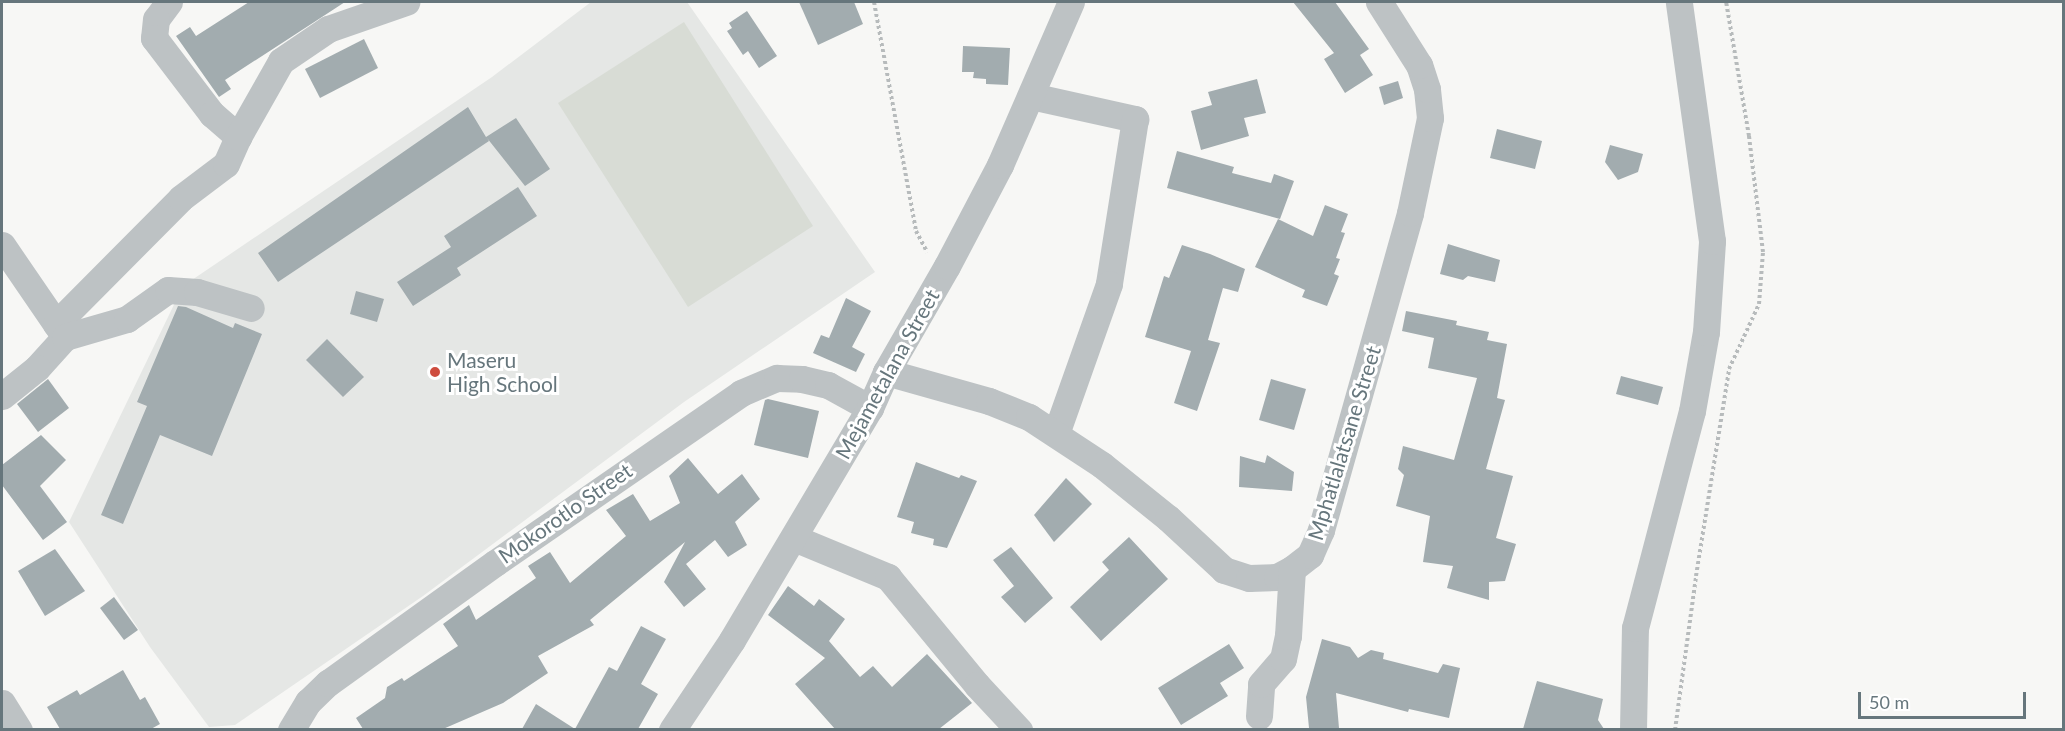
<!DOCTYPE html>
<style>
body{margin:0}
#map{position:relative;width:2065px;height:731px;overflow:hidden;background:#f7f7f5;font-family:Lato,sans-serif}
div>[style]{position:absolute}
.built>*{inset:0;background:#e5e7e5}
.green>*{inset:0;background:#d8dcd5}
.building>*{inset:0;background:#a2acaf}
.path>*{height:4px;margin-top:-2px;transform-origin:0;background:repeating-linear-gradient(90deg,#b7bbbc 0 3px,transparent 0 6px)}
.minor>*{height:27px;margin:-13.5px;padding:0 13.5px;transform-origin:13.5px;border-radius:13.5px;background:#bdc2c4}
.dots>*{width:16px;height:16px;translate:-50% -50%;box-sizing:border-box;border:3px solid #fff;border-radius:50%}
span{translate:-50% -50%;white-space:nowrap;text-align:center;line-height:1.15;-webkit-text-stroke:6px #fff;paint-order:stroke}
.poi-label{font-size:21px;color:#66767c}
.left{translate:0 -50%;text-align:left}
.street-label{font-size:21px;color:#66767c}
.frame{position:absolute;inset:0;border:3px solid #66767c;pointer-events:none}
.scale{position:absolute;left:1858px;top:692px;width:168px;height:27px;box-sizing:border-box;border:3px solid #66767c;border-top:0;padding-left:8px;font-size:18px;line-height:21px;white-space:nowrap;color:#66767c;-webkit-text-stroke:4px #fff;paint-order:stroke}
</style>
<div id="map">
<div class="built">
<div style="clip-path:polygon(591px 2px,687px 2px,875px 272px,684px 402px,423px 596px,235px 725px,209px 727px,150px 647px,69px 522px,183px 286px,492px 77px)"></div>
</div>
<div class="green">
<div style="clip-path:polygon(684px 22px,813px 226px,688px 307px,558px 103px)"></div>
</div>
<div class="building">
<div style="clip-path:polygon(249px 2px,345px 2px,225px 80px,231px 89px,219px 97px,176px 36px,190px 27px,196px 36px)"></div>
<div style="clip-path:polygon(799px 2px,854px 2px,863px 24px,818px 45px)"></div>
<div style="clip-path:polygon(1293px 2px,1335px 2px,1369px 49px,1360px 55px,1373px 75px,1345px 93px,1324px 59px,1334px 53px)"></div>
<div style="clip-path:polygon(747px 11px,777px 56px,759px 68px,748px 51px,743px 55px,727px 31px,732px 28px,729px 23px)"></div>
<div style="clip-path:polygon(364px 39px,378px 68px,320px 98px,305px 69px)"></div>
<div style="clip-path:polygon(963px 46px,1010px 48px,1008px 85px,986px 84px,986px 79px,973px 78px,974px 72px,962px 72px)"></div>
<div style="clip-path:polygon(1257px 79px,1266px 113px,1244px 118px,1249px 136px,1201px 150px,1191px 111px,1212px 105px,1208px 92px)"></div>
<div style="clip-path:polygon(1398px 81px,1403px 98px,1384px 105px,1379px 87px)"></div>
<div style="clip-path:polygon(468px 107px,486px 137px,516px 118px,550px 169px,525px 186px,487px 138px,489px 141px,278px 282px,258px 253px)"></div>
<div style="clip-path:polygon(1497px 129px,1542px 141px,1535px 169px,1490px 158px)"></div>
<div style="clip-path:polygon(1610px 145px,1643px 154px,1638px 172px,1618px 180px,1605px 162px)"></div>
<div style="clip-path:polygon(1177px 151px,1234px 167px,1232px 173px,1271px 183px,1274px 174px,1294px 181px,1280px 219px,1167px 188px)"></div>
<div style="clip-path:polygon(518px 187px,537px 216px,457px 268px,461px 275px,413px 306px,397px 282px,451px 247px,444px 236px)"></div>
<div style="clip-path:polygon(1325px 205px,1348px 214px,1341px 232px,1345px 233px,1336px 258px,1340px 259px,1334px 274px,1339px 276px,1327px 306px,1302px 297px,1305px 290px,1255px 267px,1278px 219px,1313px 236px)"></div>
<div style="clip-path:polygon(1448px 244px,1500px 260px,1495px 282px,1468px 276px,1463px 280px,1440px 274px)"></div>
<div style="clip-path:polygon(1182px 245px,1210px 254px,1245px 269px,1238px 292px,1223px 288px,1208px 340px,1220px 343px,1197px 411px,1174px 403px,1191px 351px,1145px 337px,1164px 276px,1169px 278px)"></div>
<div style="clip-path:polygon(356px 291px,384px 299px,377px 322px,350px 314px)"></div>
<div style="clip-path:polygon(846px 298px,871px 311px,852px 347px,865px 354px,856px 372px,813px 353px,821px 335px,829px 338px)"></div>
<div style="clip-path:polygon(178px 306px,186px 307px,233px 328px,235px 323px,262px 334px,212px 456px,160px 435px,123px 524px,101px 515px,147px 406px,137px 402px)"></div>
<div style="clip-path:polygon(1406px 311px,1457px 321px,1456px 325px,1489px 332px,1487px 340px,1507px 344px,1497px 398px,1505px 400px,1486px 469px,1513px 476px,1496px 538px,1516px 544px,1505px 581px,1489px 582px,1489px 600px,1447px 588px,1453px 566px,1423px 562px,1430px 516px,1396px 506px,1404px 475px,1398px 469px,1403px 446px,1454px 460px,1477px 378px,1428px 368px,1434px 338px,1402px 331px)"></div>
<div style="clip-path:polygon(327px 339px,364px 377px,343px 397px,306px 360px)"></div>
<div style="clip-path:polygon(1621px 376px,1663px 387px,1658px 405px,1616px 394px)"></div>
<div style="clip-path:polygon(48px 379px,69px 408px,38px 432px,17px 404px)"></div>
<div style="clip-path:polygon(1271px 379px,1306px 389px,1294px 430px,1259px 420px)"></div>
<div style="clip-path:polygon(768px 399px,819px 411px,808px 458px,754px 445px,765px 400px)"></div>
<div style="clip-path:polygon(41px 435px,66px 460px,40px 486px,67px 522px,43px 540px,2px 485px,2px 465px)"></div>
<div style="clip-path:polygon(1267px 455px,1294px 472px,1292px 491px,1239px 487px,1240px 456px,1265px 463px)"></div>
<div style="clip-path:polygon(688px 458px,718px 494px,742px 474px,760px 499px,735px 522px,747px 545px,728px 557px,715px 540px,686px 564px,706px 589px,684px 607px,664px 582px,685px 542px,590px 620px,594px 625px,538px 656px,548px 673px,503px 703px,443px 729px,363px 729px,356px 718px,385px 698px,387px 687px,402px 678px,404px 681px,458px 646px,443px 624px,469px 605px,476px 620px,536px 578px,528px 566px,550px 552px,570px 583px,626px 536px,606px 510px,633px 494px,650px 521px,680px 503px,669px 476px)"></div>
<div style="clip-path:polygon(916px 462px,959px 478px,961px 475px,977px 481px,947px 548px,933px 545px,934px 539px,911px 533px,914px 522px,897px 517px)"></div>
<div style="clip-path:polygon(1066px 478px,1092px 504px,1054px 542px,1034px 515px)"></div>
<div style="clip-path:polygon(1129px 537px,1168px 579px,1101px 641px,1070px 607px,1109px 570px,1102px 562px)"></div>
<div style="clip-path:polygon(1011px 547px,1053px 598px,1025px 623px,1001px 597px,1014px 586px,993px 560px)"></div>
<div style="clip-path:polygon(55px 549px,85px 591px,45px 616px,18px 571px)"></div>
<div style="clip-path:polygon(788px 586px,814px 606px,819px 599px,845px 619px,829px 641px,860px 677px,873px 666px,892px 687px,927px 654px,972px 703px,939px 729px,835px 729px,795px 684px,825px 658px,768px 615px)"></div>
<div style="clip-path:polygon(114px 597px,138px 630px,124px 640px,100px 608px)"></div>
<div style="clip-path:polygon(641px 626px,666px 639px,641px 684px,658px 694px,638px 729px,522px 729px,536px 704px,575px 729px,609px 667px,617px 671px)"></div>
<div style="clip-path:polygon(1322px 639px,1350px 647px,1358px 658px,1371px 650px,1384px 653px,1383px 659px,1438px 673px,1443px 664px,1460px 668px,1449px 718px,1409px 709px,1408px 712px,1336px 693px,1339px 728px,1309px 728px,1306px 697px)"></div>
<div style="clip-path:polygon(1229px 644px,1244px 668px,1220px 683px,1228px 696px,1181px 725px,1158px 688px)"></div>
<div style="clip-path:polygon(123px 670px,140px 700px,145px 697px,160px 724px,151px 729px,60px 729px,47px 707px,77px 690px,80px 695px)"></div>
<div style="clip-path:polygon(1537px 681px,1603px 699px,1598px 720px,1604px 729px,1523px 729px)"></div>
</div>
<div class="path">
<div style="left:874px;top:2px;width:233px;rotate:79.6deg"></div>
<div style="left:916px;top:231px;width:24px;rotate:62deg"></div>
<div style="left:1675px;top:730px;width:155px;rotate:-82.2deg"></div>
<div style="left:1696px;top:576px;width:210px;rotate:-80.9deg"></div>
<div style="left:1729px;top:369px;width:72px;rotate:-65.2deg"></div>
<div style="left:1759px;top:304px;width:52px;rotate:-85.6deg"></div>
<div style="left:1763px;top:252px;width:117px;rotate:-96.9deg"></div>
<div style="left:1749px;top:136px;width:136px;rotate:-99.7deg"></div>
</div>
<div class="minor">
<div style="left:169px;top:2px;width:21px;rotate:127deg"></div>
<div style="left:156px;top:19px;width:19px;rotate:96deg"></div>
<div style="left:154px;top:38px;width:96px;rotate:52.7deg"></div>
<div style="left:212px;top:114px;width:35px;rotate:41deg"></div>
<div style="left:1031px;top:96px;width:107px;rotate:12.5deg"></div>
<div style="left:1135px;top:119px;width:167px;rotate:99deg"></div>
<div style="left:1109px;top:284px;width:159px;rotate:109.5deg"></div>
<div style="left:2px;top:245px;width:112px;rotate:55.6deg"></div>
<div style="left:65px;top:337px;width:42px;rotate:132.1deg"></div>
<div style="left:37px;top:368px;width:45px;rotate:141.3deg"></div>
<div style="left:56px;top:324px;width:177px;rotate:-45.2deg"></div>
<div style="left:181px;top:198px;width:56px;rotate:-37.1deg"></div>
<div style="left:226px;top:164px;width:30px;rotate:-66deg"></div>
<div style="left:238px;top:137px;width:87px;rotate:-60.5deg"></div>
<div style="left:281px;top:61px;width:57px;rotate:-34.2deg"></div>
<div style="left:328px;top:29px;width:83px;rotate:-19.1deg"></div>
<div style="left:65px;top:337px;width:65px;rotate:-16.2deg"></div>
<div style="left:127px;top:319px;width:50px;rotate:-35.3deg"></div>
<div style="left:168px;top:290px;width:29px;rotate:4deg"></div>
<div style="left:197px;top:292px;width:56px;rotate:16.5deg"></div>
<div style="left:886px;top:372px;width:107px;rotate:15.7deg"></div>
<div style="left:989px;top:401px;width:43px;rotate:21.8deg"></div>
<div style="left:1029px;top:417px;width:87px;rotate:33.3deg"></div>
<div style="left:1102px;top:465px;width:85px;rotate:38.8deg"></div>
<div style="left:1168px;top:518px;width:76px;rotate:42.9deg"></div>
<div style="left:1224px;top:570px;width:26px;rotate:18deg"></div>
<div style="left:1249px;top:578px;width:28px;rotate:-2deg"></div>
<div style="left:1277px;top:577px;width:17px;rotate:-28deg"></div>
<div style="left:1292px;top:569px;width:23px;rotate:-38deg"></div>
<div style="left:1310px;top:555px;width:27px;rotate:-66deg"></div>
<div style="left:1321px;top:530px;width:329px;rotate:-74.3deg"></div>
<div style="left:1410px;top:213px;width:97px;rotate:-78.1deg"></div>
<div style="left:1430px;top:118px;width:29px;rotate:-96deg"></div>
<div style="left:1427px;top:89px;width:25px;rotate:-108deg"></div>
<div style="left:1419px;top:65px;width:75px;rotate:-122.4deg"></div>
<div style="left:794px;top:538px;width:102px;rotate:22.5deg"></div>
<div style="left:888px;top:577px;width:140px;rotate:50.5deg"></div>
<div style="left:977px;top:685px;width:62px;rotate:47deg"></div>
<div style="left:2px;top:703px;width:32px;rotate:58deg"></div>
<div style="left:1259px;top:716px;width:32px;rotate:-86deg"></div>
<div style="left:1261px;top:684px;width:33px;rotate:-49deg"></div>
<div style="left:1283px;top:659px;width:24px;rotate:-78deg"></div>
<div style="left:1288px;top:636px;width:67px;rotate:-86.6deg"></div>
<div style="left:291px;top:730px;width:33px;rotate:-59deg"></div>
<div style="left:308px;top:702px;width:28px;rotate:-44deg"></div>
<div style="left:328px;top:683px;width:206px;rotate:-35.7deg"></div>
<div style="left:495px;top:563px;width:299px;rotate:-34.6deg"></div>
<div style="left:741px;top:393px;width:39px;rotate:-23deg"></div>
<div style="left:777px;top:378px;width:25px;rotate:2deg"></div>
<div style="left:802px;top:379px;width:27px;rotate:13deg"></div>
<div style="left:828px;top:385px;width:48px;rotate:28.7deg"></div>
<div style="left:672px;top:730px;width:108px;rotate:-56.3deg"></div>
<div style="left:732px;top:640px;width:270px;rotate:-59.3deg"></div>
<div style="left:870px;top:408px;width:39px;rotate:-66deg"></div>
<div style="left:886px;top:372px;width:122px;rotate:-60.1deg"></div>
<div style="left:947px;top:266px;width:114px;rotate:-62.3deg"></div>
<div style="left:1000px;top:165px;width:178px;rotate:-66.5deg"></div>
<div style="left:1633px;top:730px;width:102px;rotate:-88.9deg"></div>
<div style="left:1635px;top:628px;width:224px;rotate:-75.3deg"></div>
<div style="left:1692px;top:411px;width:80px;rotate:-80deg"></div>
<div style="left:1706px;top:332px;width:91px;rotate:-86.2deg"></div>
<div style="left:1712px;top:241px;width:241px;rotate:-97.9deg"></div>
</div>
<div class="dots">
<div style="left:435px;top:372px;background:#ce4d3f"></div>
</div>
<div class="poi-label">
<span class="left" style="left:447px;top:372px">Maseru<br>High School</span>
</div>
<div class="street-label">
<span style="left:887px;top:374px;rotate:-61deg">Mejametalana Street</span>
<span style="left:1344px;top:443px;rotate:-73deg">Mphatlalatsane Street</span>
<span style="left:565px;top:513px;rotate:-35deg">Mokorotlo Street</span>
</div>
<div class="frame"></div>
<div class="scale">50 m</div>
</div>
